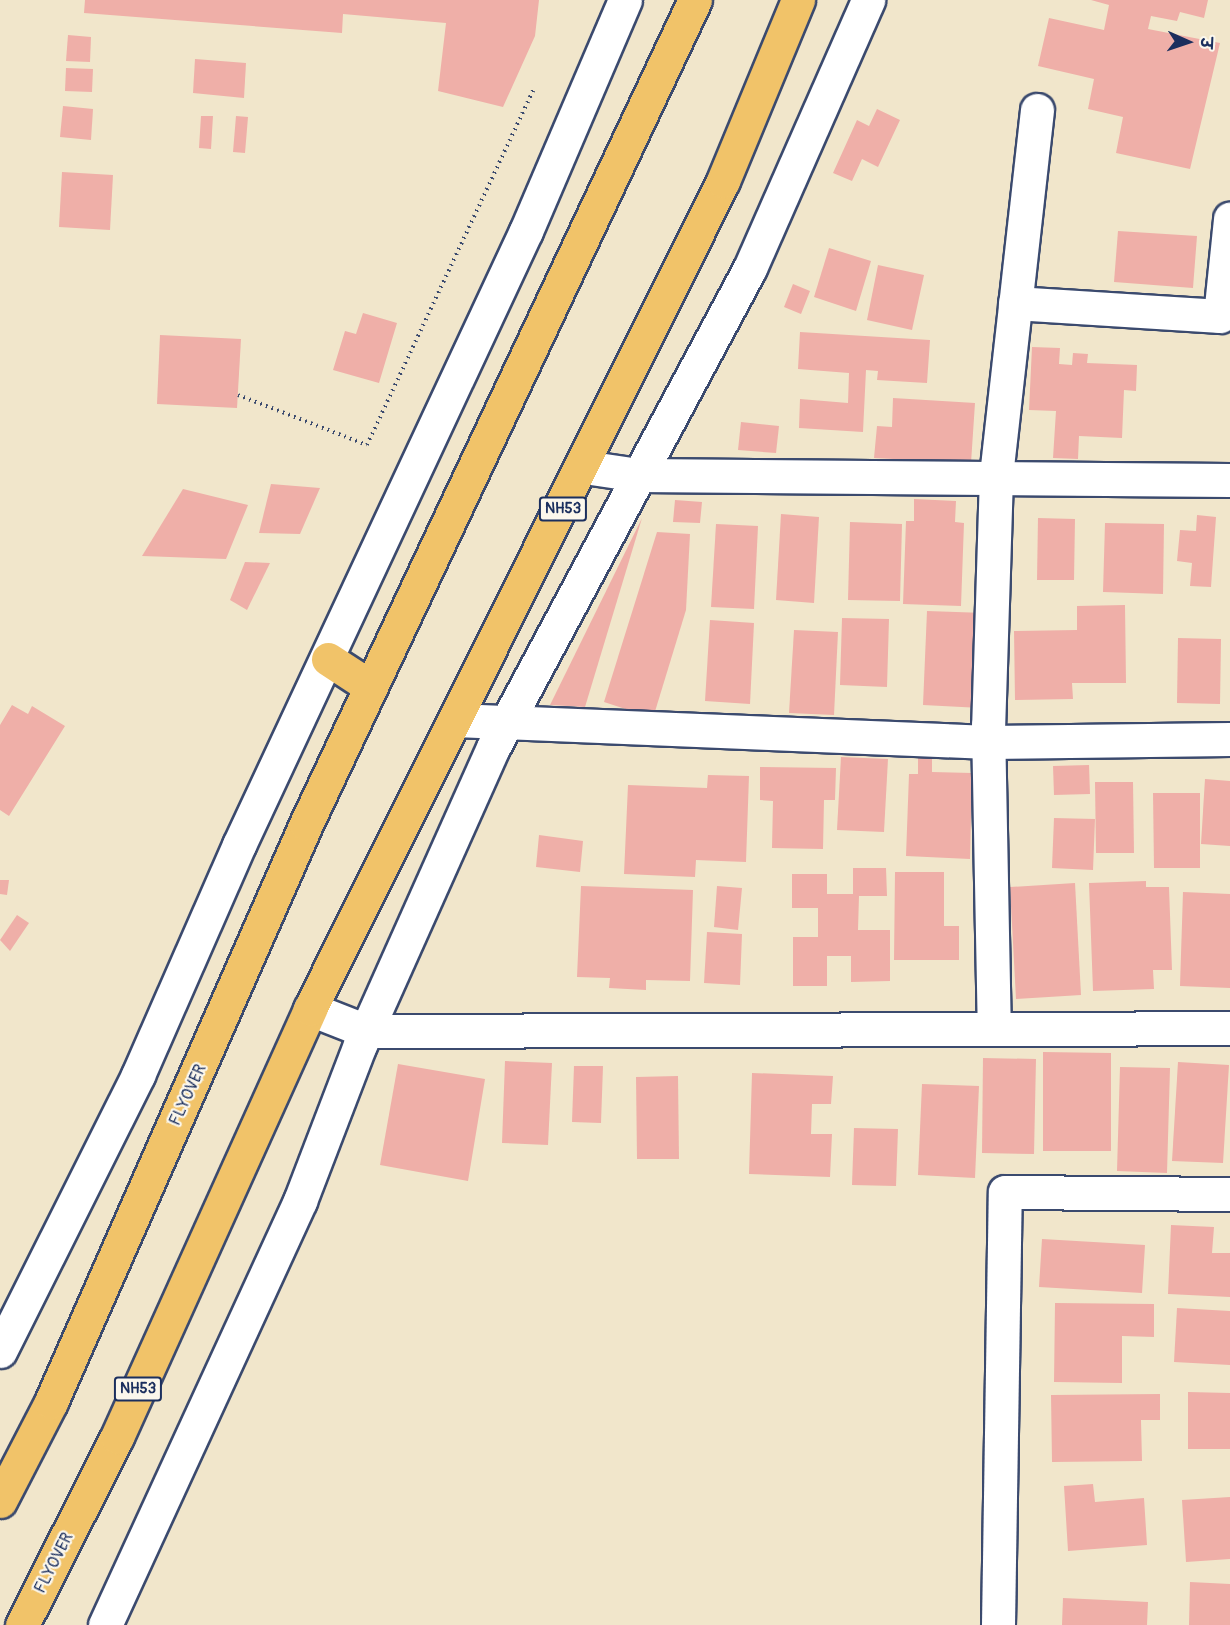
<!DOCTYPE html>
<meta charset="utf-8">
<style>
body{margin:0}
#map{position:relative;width:1230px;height:1625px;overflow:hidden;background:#f1e6cb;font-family:Pangolin,"Playpen Sans Deva",sans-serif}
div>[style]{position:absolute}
.building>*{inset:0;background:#efafa8}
.path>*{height:4px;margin-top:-2px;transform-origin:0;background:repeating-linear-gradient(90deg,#3b4a6e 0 1.5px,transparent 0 6px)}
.roads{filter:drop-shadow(2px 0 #3b4a6e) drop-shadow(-2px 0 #3b4a6e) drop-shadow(0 2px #3b4a6e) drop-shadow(0 -2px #3b4a6e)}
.minor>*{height:33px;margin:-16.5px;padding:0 16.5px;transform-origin:16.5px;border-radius:16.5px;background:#fff}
.tertiary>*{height:33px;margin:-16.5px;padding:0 16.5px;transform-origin:16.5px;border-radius:16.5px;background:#fff}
.trunk>*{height:33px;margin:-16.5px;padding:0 16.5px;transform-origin:16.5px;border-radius:16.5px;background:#f1c369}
span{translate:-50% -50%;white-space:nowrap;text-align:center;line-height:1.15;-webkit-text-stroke:4.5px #fbf7ec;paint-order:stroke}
.shield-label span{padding:2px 4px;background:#fbf7ec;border:2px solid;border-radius:4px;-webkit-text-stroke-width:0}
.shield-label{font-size:15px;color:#1b2f5e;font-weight:700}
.street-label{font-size:16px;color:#1b2f5e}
.north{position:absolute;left:1158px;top:12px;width:60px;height:60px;-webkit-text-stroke:4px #fbf7ec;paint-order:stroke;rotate:93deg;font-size:16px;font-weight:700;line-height:24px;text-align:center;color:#1b2f5e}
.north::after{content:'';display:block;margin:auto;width:21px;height:27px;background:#1b2f5e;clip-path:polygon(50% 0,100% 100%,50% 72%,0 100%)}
</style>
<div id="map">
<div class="building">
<div style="clip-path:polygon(85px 0,539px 0,535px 36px,503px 107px,438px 91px,446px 23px,343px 14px,342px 33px,84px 13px)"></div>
<div style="clip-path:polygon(1091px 0,1208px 0,1204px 18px,1180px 12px,1177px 21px,1151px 16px,1148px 29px,1220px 43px,1190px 169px,1116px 153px,1123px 117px,1088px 109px,1094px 79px,1038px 66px,1049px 18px,1104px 30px,1109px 5px)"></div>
<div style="clip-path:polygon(68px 35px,91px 37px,90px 62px,66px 61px)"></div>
<div style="clip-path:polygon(195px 59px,246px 63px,244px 98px,193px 93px)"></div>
<div style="clip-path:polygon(66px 68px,93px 69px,92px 92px,65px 91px)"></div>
<div style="clip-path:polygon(63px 106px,93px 109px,91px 140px,60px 137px)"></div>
<div style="clip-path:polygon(877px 109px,900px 120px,878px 167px,862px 159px,852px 181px,833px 173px,857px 120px,869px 126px)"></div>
<div style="clip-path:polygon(201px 116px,213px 116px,211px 149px,199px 148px)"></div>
<div style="clip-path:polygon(236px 116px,248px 117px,245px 153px,233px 152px)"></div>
<div style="clip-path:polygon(62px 172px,113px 175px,110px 230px,59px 227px)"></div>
<div style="clip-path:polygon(1118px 231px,1197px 236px,1193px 288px,1114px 282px)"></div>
<div style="clip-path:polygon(829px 248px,871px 261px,856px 311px,814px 297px)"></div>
<div style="clip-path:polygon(878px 265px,924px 275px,912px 330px,867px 320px)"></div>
<div style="clip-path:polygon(793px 284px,810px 291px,801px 314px,784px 307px)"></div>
<div style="clip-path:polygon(363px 313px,397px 323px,379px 383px,333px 370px,345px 331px,356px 334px)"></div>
<div style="clip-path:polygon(800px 332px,930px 340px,927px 383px,877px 380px,878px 371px,866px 370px,863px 432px,799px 428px,800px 399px,848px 403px,849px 373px,798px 369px)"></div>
<div style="clip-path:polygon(160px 335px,241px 339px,237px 408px,157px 404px)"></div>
<div style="clip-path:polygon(1032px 347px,1060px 348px,1059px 364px,1072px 365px,1073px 353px,1088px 354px,1087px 363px,1137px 365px,1136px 391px,1124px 390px,1122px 438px,1079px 436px,1078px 459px,1053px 458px,1056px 411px,1029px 410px)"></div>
<div style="clip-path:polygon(893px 398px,975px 403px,971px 463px,874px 458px,877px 426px,892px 427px)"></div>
<div style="clip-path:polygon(741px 422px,779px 426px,776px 453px,738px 450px)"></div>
<div style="clip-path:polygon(271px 484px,320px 488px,300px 534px,259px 533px)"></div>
<div style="clip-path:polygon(183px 489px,248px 505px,226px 559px,142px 556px)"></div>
<div style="clip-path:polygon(914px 499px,956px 501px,955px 522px,964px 523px,961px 606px,903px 604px,906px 521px,914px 521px)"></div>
<div style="clip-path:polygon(675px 500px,702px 502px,700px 523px,673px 522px)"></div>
<div style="clip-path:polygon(781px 514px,819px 517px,814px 603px,776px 600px)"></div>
<div style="clip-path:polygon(1197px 515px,1216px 517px,1211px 587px,1190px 586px,1192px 563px,1177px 561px,1180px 530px,1196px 531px)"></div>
<div style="clip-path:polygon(642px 518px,585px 707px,550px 705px)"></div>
<div style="clip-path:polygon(1038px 518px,1075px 519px,1074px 580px,1037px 580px)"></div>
<div style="clip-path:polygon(850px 522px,902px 524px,900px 601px,848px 600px)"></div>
<div style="clip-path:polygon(1105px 523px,1164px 524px,1163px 594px,1103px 592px)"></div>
<div style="clip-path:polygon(716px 524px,758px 526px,754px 609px,711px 607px)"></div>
<div style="clip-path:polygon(657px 532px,690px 534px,686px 610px,653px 718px,604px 702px)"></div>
<div style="clip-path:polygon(245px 562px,270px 563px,247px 610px,230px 600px)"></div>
<div style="clip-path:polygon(1125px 605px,1126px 683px,1072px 683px,1073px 699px,1015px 700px,1014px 631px,1077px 630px,1077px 606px)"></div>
<div style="clip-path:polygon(927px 611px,985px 613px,981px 708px,923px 705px)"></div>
<div style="clip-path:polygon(842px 618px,889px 619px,887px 687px,840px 685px)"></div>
<div style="clip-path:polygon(710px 620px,754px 623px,750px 704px,705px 701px)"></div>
<div style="clip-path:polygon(794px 630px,838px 632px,834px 715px,789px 713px)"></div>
<div style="clip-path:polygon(1178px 638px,1221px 639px,1220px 704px,1177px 703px)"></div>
<div style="clip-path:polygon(12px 705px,28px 714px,32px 706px,65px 726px,9px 816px,0 810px,0 725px)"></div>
<div style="clip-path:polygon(841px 757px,888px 759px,884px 832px,837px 830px)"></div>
<div style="clip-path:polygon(918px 758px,932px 758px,932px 772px,972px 773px,970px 859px,906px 856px,909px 774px,918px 774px)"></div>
<div style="clip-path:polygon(1089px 765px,1090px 794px,1054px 795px,1053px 766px)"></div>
<div style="clip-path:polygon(760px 767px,836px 768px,835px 800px,824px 800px,823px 849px,772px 848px,773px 801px,760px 800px)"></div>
<div style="clip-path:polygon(708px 775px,749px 776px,746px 862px,696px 860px,695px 877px,624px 874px,628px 785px,707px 788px)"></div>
<div style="clip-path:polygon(1205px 779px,1230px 781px,1230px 846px,1201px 844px)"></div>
<div style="clip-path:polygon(1095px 782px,1133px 782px,1134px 853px,1096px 853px)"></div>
<div style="clip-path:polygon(1153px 793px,1200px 793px,1200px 868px,1154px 868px)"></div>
<div style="clip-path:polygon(1054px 818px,1095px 819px,1093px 870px,1052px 868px)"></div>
<div style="clip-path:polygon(539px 835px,583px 841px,580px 872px,536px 867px)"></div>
<div style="clip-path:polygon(853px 868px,886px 868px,887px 896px,859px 896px,858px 930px,890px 930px,890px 981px,851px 982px,851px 956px,827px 956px,827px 986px,793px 986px,793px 937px,818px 937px,818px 908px,792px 908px,792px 874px,827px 874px,827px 894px,853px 894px)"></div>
<div style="clip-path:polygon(895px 872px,944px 872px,944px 926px,959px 926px,959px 960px,894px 960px)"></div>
<div style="clip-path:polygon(0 880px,9px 880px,7px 895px,0 894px)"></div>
<div style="clip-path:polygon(1146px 881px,1146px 887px,1169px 887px,1172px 970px,1153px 970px,1154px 989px,1093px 991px,1089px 883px)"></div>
<div style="clip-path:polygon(1075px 883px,1081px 995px,1016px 999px,1010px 887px)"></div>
<div style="clip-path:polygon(581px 886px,693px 890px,690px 981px,646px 980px,646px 990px,609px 988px,610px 978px,577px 977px)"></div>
<div style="clip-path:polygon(717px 886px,742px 888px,738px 930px,714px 927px)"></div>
<div style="clip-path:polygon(1183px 892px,1230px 894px,1230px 988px,1180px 986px)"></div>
<div style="clip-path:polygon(17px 915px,29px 923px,10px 951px,0 940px)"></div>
<div style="clip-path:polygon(707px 932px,742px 934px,740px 985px,704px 983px)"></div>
<div style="clip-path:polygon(1043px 1052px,1111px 1053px,1111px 1151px,1043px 1151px)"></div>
<div style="clip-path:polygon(983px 1058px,1036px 1059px,1034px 1154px,982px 1153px)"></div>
<div style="clip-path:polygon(505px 1061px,552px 1063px,548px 1145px,502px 1143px)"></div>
<div style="clip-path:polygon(1178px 1062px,1229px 1065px,1223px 1163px,1172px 1161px)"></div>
<div style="clip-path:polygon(398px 1064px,485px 1079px,468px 1181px,380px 1165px)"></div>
<div style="clip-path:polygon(574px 1066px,603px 1066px,601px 1123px,572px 1122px)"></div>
<div style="clip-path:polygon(1120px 1067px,1170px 1068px,1167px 1173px,1117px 1171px)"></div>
<div style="clip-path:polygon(752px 1073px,833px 1076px,831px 1104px,812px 1104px,811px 1134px,832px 1134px,830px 1177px,749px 1174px)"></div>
<div style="clip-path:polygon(678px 1076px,679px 1159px,637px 1159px,636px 1077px)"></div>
<div style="clip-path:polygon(922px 1084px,979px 1086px,975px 1178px,918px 1175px)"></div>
<div style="clip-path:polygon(854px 1128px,898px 1129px,896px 1186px,852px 1185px)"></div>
<div style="clip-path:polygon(1171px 1225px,1214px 1227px,1212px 1253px,1230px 1253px,1230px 1297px,1168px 1294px)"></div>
<div style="clip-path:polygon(1042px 1239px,1145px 1245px,1142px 1293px,1039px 1287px)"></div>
<div style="clip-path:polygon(1055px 1303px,1154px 1304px,1154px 1337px,1122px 1336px,1122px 1383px,1054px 1382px)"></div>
<div style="clip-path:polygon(1177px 1308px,1230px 1311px,1230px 1365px,1174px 1362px)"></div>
<div style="clip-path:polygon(1188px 1392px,1230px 1393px,1230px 1449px,1188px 1449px)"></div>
<div style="clip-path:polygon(1160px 1394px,1160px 1420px,1141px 1420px,1142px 1461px,1052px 1462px,1051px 1395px)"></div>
<div style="clip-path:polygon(1093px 1484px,1095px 1502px,1144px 1498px,1147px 1545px,1068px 1551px,1064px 1486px)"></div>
<div style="clip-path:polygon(1230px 1497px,1230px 1559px,1186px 1562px,1182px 1500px)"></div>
<div style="clip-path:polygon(1190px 1582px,1230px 1584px,1230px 1625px,1189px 1625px)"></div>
<div style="clip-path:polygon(1063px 1598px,1148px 1602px,1147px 1625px,1062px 1625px)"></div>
</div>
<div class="path">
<div style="left:238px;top:395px;width:138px;rotate:21.2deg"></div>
<div style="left:367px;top:445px;width:393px;rotate:-64.9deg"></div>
</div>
<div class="roads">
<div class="minor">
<div style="left:1037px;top:110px;width:368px;rotate:96.4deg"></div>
<div style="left:996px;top:476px;width:249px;rotate:91.8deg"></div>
<div style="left:988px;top:725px;width:304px;rotate:88.9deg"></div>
<div style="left:994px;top:1029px;width:236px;rotate:-0.2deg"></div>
<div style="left:1015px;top:303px;width:205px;rotate:3.6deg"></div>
<div style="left:1220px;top:316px;width:98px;rotate:-84.1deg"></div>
<div style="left:584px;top:467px;width:55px;rotate:8.4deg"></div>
<div style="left:638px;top:475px;width:592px;rotate:0.48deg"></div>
<div style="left:455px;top:720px;width:534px;rotate:2.36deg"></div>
<div style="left:989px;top:742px;width:241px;rotate:-0.7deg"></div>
<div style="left:310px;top:1009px;width:60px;rotate:21.4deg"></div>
<div style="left:366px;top:1031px;width:628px;rotate:-0.18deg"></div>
<div style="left:998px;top:1625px;width:433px;rotate:-89.1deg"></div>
<div style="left:1005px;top:1192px;width:225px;rotate:0.5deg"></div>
</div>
<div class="tertiary">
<div style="left:0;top:1351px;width:309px;rotate:-63.4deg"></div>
<div style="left:138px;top:1075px;width:251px;rotate:-66.3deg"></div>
<div style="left:239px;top:845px;width:678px;rotate:-64.95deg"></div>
<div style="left:526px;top:231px;width:251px;rotate:-66.8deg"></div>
<div style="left:105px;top:1625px;width:467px;rotate:-65.3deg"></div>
<div style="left:300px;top:1201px;width:167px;rotate:-69deg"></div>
<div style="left:360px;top:1045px;width:328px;rotate:-65.9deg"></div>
<div style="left:494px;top:746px;width:542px;rotate:-61.83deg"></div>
<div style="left:750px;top:268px;width:293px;rotate:-66.2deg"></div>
</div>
<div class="trunk">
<div style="left:328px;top:659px;width:51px;rotate:33.1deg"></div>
<div style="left:0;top:1501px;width:111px;rotate:-62.7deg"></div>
<div style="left:51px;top:1402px;width:632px;rotate:-66.19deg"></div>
<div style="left:306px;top:824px;width:911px;rotate:-64.73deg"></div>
<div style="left:22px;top:1625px;width:211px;rotate:-63.2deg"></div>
<div style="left:117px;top:1437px;width:470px;rotate:-65.7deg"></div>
<div style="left:310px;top:1009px;width:925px;rotate:-63.49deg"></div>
<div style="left:723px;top:181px;width:196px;rotate:-67.5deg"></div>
</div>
</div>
<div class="shield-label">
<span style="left:563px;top:509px">NH53</span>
<span style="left:138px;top:1389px">NH53</span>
</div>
<div class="street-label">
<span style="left:188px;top:1095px;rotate:-65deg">FLYOVER</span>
<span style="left:54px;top:1563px;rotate:-63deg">FLYOVER</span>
</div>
<div class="north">उ</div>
</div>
